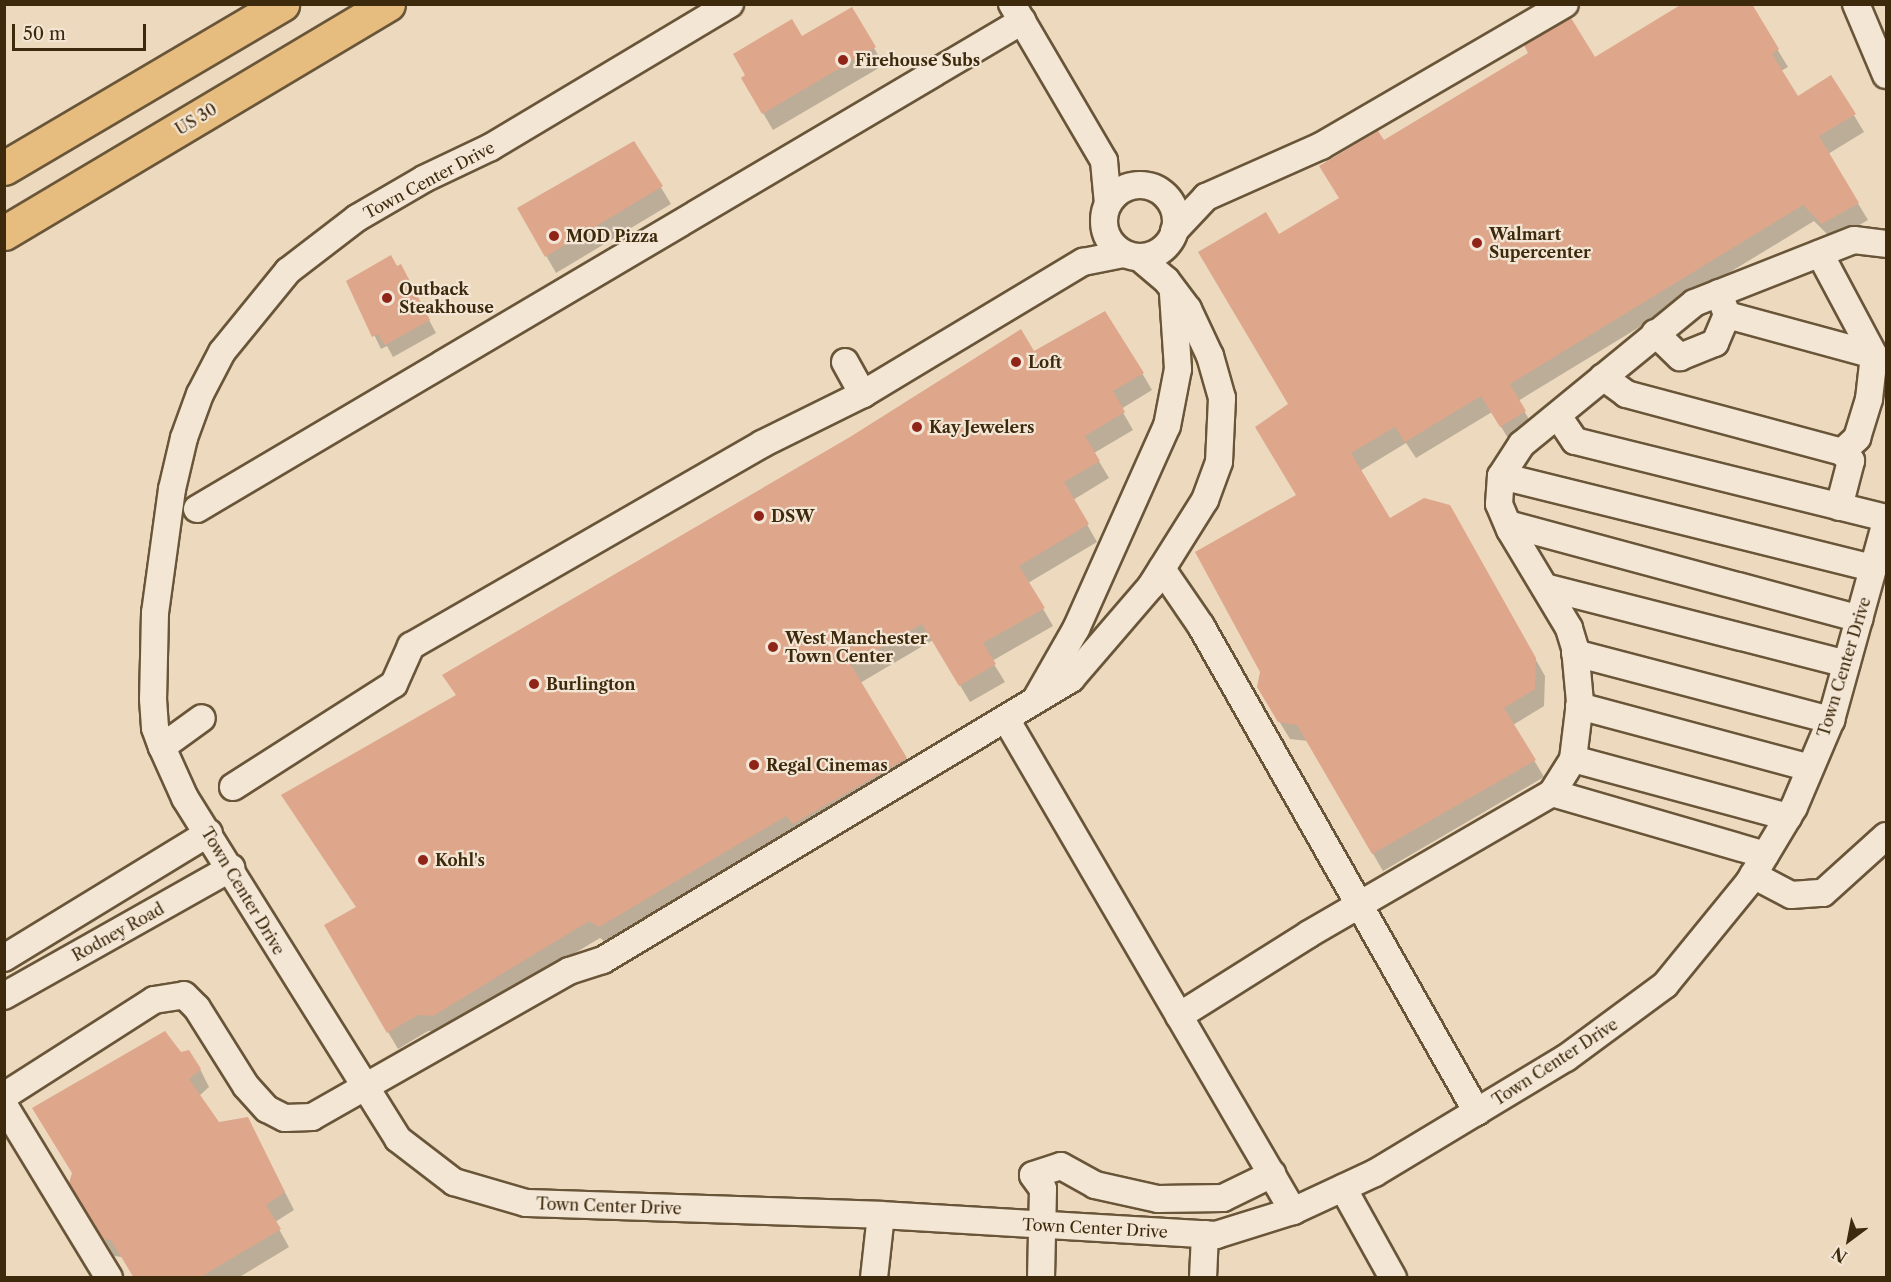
<!DOCTYPE html>
<style>
body{margin:0}
#map{position:relative;width:1891px;height:1282px;overflow:hidden;background:#ecd9be;font-family:"Libre Caslon Text",serif}
div>[style]{position:absolute}
.shadow>*{inset:0;background:#0003}
.building>*{inset:0;background:#dea68b}
.roads{filter:drop-shadow(2px 0 #695538) drop-shadow(-2px 0 #695538) drop-shadow(0 2px #695538) drop-shadow(0 -2px #695538)}
.minor>*{height:26px;margin:-13px;padding:0 13px;transform-origin:13px;border-radius:13px;background:#f3e6d5}
.minor>.ring{margin:-13px;padding:0;box-sizing:content-box;background:none;border:26px solid #f3e6d5;border-radius:50%}
.highway>*{height:33px;margin:-16.5px;padding:0 16.5px;transform-origin:16.5px;border-radius:16.5px;background:#e6bc7f}
.dots>*{width:16px;height:16px;translate:-50% -50%;box-sizing:border-box;border:3px solid #f3e6d5;border-radius:50%}
span{translate:-50% -50%;white-space:nowrap;text-align:center;line-height:1.15;-webkit-text-stroke:4.5px #f3e6d5;paint-order:stroke}
.poi-label{font-size:16px;color:#3d290c;font-weight:700}
.left{translate:0 -50%;text-align:left}
.street-label{font-size:16px;color:#3d290c}
.frame{position:absolute;inset:0;border:6px solid #3d290c;pointer-events:none}
.north{position:absolute;left:1819px;top:1210px;width:60px;height:60px;-webkit-text-stroke:4px #f3e6d5;paint-order:stroke;rotate:212deg;font-size:16px;font-weight:700;line-height:24px;text-align:center;color:#3d290c}
.north::after{content:'';display:block;margin:auto;width:21px;height:27px;background:#3d290c;clip-path:polygon(50% 0,100% 100%,50% 72%,0 100%)}
.scale{position:absolute;left:12px;top:24px;width:134px;height:27px;box-sizing:border-box;border:3px solid #3d290c;border-top:0;padding-left:8px;font-size:18px;line-height:21px;white-space:nowrap;color:#3d290c;-webkit-text-stroke:4px #f3e6d5;paint-order:stroke}
</style>
<div id="map">
<div class="shadow">
<div style="clip-path:polygon(1750px 4px,1788px 67px,1781px 71px,1797px 98px,1831px 77px,1864px 132px,1828px 154px,1868px 220px,1833px 240px,1814px 221px,1518px 401px,1535px 429px,1511px 443px,1492px 412px,1416px 458px,1406px 443px,1360px 471px,1389px 521px,1449px 506px,1545px 676px,1544px 706px,1513px 725px,1544px 777px,1383px 871px,1308px 741px,1290px 739px,1269px 705px,1298px 495px,1279px 236px,1341px 199px,1383px 142px,1595px 59px)"></div>
<div style="clip-path:polygon(851px 9px,884px 65px,773px 130px,743px 79px)"></div>
<div style="clip-path:polygon(634px 143px,671px 204px,556px 273px,519px 208px)"></div>
<div style="clip-path:polygon(397px 268px,407px 279px,436px 333px,393px 357px,387px 346px,381px 349px,348px 281px)"></div>
<div style="clip-path:polygon(1034px 353px,1142px 373px,1152px 390px,1121px 409px,1133px 430px,1094px 453px,1109px 478px,1073px 500px,1097px 542px,1028px 583px,1053px 626px,992px 661px,1005px 682px,970px 702px,933px 640px,860px 683px,916px 775px,609px 944px,600px 938px,443px 1032px,428px 1031px,398px 1049px,326px 926px,357px 908px,457px 696px,444px 675px)"></div>
<div style="clip-path:polygon(180px 1054px,200px 1069px,209px 1087px,199px 1096px,218px 1123px,247px 1118px,294px 1210px,275px 1222px,289px 1247px,238px 1278px,135px 1278px,122px 1257px,114px 1256px,81px 1200px,74px 1174px)"></div>
</div>
<div class="building">
<div style="clip-path:polygon(1682px 4px,1752px 4px,1779px 49px,1772px 54px,1798px 96px,1831px 75px,1856px 114px,1819px 136px,1859px 203px,1822px 224px,1803px 205px,1510px 384px,1526px 411px,1500px 427px,1481px 396px,1405px 442px,1395px 427px,1351px 453px,1390px 518px,1424px 498px,1450px 505px,1536px 658px,1535px 689px,1504px 708px,1536px 760px,1372px 854px,1297px 725px,1278px 722px,1257px 687px,1260px 672px,1195px 552px,1296px 495px,1255px 427px,1288px 404px,1198px 252px,1266px 212px,1279px 234px,1339px 198px,1319px 166px,1378px 131px,1384px 140px,1528px 53px,1524px 45px,1571px 18px,1595px 57px)"></div>
<div style="clip-path:polygon(852px 7px,876px 47px,762px 114px,741px 78px,745px 75px,733px 54px,792px 19px,802px 36px)"></div>
<div style="clip-path:polygon(634px 141px,663px 186px,545px 257px,517px 208px)"></div>
<div style="clip-path:polygon(391px 255px,397px 266px,401px 264px,430px 320px,385px 345px,378px 334px,372px 337px,346px 281px)"></div>
<div style="clip-path:polygon(1105px 311px,1144px 373px,1113px 391px,1125px 412px,1085px 436px,1100px 461px,1064px 482px,1089px 524px,1019px 566px,1045px 608px,983px 643px,996px 664px,959px 686px,922px 624px,851px 665px,907px 758px,793px 824px,786px 816px,599px 927px,589px 921px,433px 1016px,418px 1015px,387px 1033px,324px 925px,356px 907px,281px 795px,456px 695px,442px 675px,850px 437px,1021px 329px,1034px 351px)"></div>
<div style="clip-path:polygon(165px 1031px,181px 1052px,189px 1050px,201px 1069px,189px 1079px,219px 1122px,248px 1117px,285px 1192px,266px 1205px,281px 1229px,199px 1278px,134px 1278px,111px 1240px,103px 1239px,69px 1183px,72px 1173px,32px 1108px)"></div>
</div>
<div class="roads">
<div class="minor">
<div style="left:730px;top:4px;width:279px;rotate:149.1deg"></div>
<div style="left:491px;top:147px;width:74px;rotate:154.5deg"></div>
<div style="left:424px;top:179px;width:78px;rotate:149.8deg"></div>
<div style="left:357px;top:218px;width:87px;rotate:142.5deg"></div>
<div style="left:288px;top:271px;width:104px;rotate:129.2deg"></div>
<div style="left:222px;top:352px;width:47px;rotate:117.6deg"></div>
<div style="left:200px;top:394px;width:47px;rotate:110deg"></div>
<div style="left:184px;top:438px;width:52px;rotate:103.2deg"></div>
<div style="left:172px;top:489px;width:125px;rotate:97.8deg"></div>
<div style="left:155px;top:613px;width:86px;rotate:91.3deg"></div>
<div style="left:153px;top:699px;width:29px;rotate:86deg"></div>
<div style="left:155px;top:728px;width:20px;rotate:70deg"></div>
<div style="left:162px;top:747px;width:56px;rotate:65.7deg"></div>
<div style="left:185px;top:798px;width:402px;rotate:58deg"></div>
<div style="left:398px;top:1139px;width:71px;rotate:37.5deg"></div>
<div style="left:454px;top:1182px;width:75px;rotate:16.3deg"></div>
<div style="left:526px;top:1203px;width:355px;rotate:1.9deg"></div>
<div style="left:881px;top:1215px;width:336px;rotate:3.4deg"></div>
<div style="left:1216px;top:1235px;width:81px;rotate:-17.3deg"></div>
<div style="left:1293px;top:1211px;width:90px;rotate:-24.9deg"></div>
<div style="left:1375px;top:1173px;width:223px;rotate:-31.1deg"></div>
<div style="left:1566px;top:1058px;width:123px;rotate:-36.4deg"></div>
<div style="left:1665px;top:985px;width:133px;rotate:-50.8deg"></div>
<div style="left:1749px;top:882px;width:87px;rotate:-59deg"></div>
<div style="left:1794px;top:807px;width:95px;rotate:-67deg"></div>
<div style="left:1831px;top:720px;width:205px;rotate:-74.5deg"></div>
<div style="left:1012px;top:4px;width:182px;rotate:59.6deg"></div>
<div style="left:1104px;top:161px;width:43px;rotate:84.7deg"></div>
<div style="left:1856px;top:4px;width:77px;rotate:67.1deg"></div>
<div class="ring" style="left:1104px;top:185px;width:46px;height:46px"></div>
<div style="left:1174px;top:231px;width:47px;rotate:-46.7deg"></div>
<div style="left:1206px;top:197px;width:126px;rotate:-23.9deg"></div>
<div style="left:1321px;top:146px;width:282px;rotate:-30.2deg"></div>
<div style="left:1719px;top:293px;width:23px;rotate:70deg"></div>
<div style="left:1727px;top:315px;width:152px;rotate:15.2deg"></div>
<div style="left:1655px;top:333px;width:35px;rotate:44deg"></div>
<div style="left:1680px;top:357px;width:38px;rotate:-22deg"></div>
<div style="left:1715px;top:343px;width:30px;rotate:-67deg"></div>
<div style="left:845px;top:362px;width:37px;rotate:61deg"></div>
<div style="left:863px;top:394px;width:257px;rotate:-31deg"></div>
<div style="left:1083px;top:262px;width:41px;rotate:-11.3deg"></div>
<div style="left:1603px;top:377px;width:29px;rotate:36deg"></div>
<div style="left:1626px;top:394px;width:224px;rotate:15deg"></div>
<div style="left:1842px;top:452px;width:21px;rotate:-43deg"></div>
<div style="left:1857px;top:438px;width:41px;rotate:-72.9deg"></div>
<div style="left:1869px;top:399px;width:44px;rotate:-83.5deg"></div>
<div style="left:1874px;top:355px;width:115px;rotate:-118.1deg"></div>
<div style="left:1558px;top:416px;width:30px;rotate:56deg"></div>
<div style="left:1575px;top:441px;width:320px;rotate:13.9deg"></div>
<div style="left:1501px;top:476px;width:383px;rotate:13.9deg"></div>
<div style="left:1839px;top:507px;width:48px;rotate:-75.4deg"></div>
<div style="left:1851px;top:461px;width:13px;rotate:-135deg"></div>
<div style="left:197px;top:509px;width:959px;rotate:-30.6deg"></div>
<div style="left:1508px;top:524px;width:364px;rotate:15.1deg"></div>
<div style="left:1162px;top:569px;width:69px;rotate:55.6deg"></div>
<div style="left:1201px;top:626px;width:559px;rotate:60.41deg"></div>
<div style="left:1545px;top:587px;width:311px;rotate:14.3deg"></div>
<div style="left:1575px;top:653px;width:265px;rotate:14.7deg"></div>
<div style="left:1036px;top:699px;width:81px;rotate:-60.3deg"></div>
<div style="left:1076px;top:629px;width:222px;rotate:-65.9deg"></div>
<div style="left:1167px;top:426px;width:58px;rotate:-79.1deg"></div>
<div style="left:1178px;top:369px;width:76px;rotate:-93.8deg"></div>
<div style="left:1579px;top:706px;width:239px;rotate:15deg"></div>
<div style="left:1006px;top:719px;width:570px;rotate:59.74deg"></div>
<div style="left:162px;top:747px;width:49px;rotate:-35.9deg"></div>
<div style="left:1573px;top:759px;width:223px;rotate:15.1deg"></div>
<div style="left:233px;top:787px;width:191px;rotate:-32.6deg"></div>
<div style="left:394px;top:684px;width:42px;rotate:-65.9deg"></div>
<div style="left:411px;top:646px;width:405px;rotate:-29.9deg"></div>
<div style="left:762px;top:444px;width:113px;rotate:-26.3deg"></div>
<div style="left:1552px;top:793px;width:222px;rotate:16.2deg"></div>
<div style="left:1753px;top:875px;width:43px;rotate:27.8deg"></div>
<div style="left:1791px;top:895px;width:32px;rotate:-4deg"></div>
<div style="left:1823px;top:893px;width:85px;rotate:-42.1deg"></div>
<div style="left:4px;top:958px;width:240px;rotate:-31.4deg"></div>
<div style="left:4px;top:996px;width:261px;rotate:-29.4deg"></div>
<div style="left:1179px;top:1016px;width:154px;rotate:-32.2deg"></div>
<div style="left:1309px;top:934px;width:281px;rotate:-30.1deg"></div>
<div style="left:1552px;top:793px;width:40px;rotate:-58deg"></div>
<div style="left:1573px;top:759px;width:57px;rotate:-83deg"></div>
<div style="left:1580px;top:702px;width:54px;rotate:-95.3deg"></div>
<div style="left:1575px;top:648px;width:21px;rotate:-107deg"></div>
<div style="left:1569px;top:628px;width:114px;rotate:-121deg"></div>
<div style="left:1510px;top:530px;width:28px;rotate:-113deg"></div>
<div style="left:1499px;top:504px;width:28px;rotate:-86deg"></div>
<div style="left:1501px;top:476px;width:38px;rotate:-57deg"></div>
<div style="left:1522px;top:444px;width:222px;rotate:-39.3deg"></div>
<div style="left:1694px;top:303px;width:172px;rotate:-21.5deg"></div>
<div style="left:1854px;top:240px;width:32px;rotate:7deg"></div>
<div style="left:4px;top:1096px;width:178px;rotate:-32.6deg"></div>
<div style="left:154px;top:1000px;width:30px;rotate:-9deg"></div>
<div style="left:184px;top:995px;width:18px;rotate:45deg"></div>
<div style="left:197px;top:1008px;width:92px;rotate:57.9deg"></div>
<div style="left:246px;top:1086px;width:31px;rotate:48deg"></div>
<div style="left:267px;top:1109px;width:20px;rotate:27deg"></div>
<div style="left:285px;top:1118px;width:27px;rotate:-2deg"></div>
<div style="left:312px;top:1117px;width:296px;rotate:-29.6deg"></div>
<div style="left:569px;top:971px;width:36px;rotate:-18deg"></div>
<div style="left:603px;top:960px;width:546px;rotate:-30.98deg"></div>
<div style="left:1071px;top:679px;width:123px;rotate:-49.3deg"></div>
<div style="left:1151px;top:586px;width:102px;rotate:-57.9deg"></div>
<div style="left:1205px;top:500px;width:40px;rotate:-69.8deg"></div>
<div style="left:1219px;top:462px;width:64px;rotate:-87.3deg"></div>
<div style="left:1222px;top:398px;width:44px;rotate:-105.9deg"></div>
<div style="left:1210px;top:356px;width:52px;rotate:-115.1deg"></div>
<div style="left:1188px;top:309px;width:36px;rotate:-127deg"></div>
<div style="left:1166px;top:280px;width:34px;rotate:-140deg"></div>
<div style="left:4px;top:1105px;width:202px;rotate:58.7deg"></div>
<div style="left:1343px;top:1188px;width:103px;rotate:60.9deg"></div>
<div style="left:874px;top:1278px;width:63px;rotate:-83.7deg"></div>
<div style="left:1041px;top:1278px;width:89px;rotate:-88.7deg"></div>
<div style="left:1043px;top:1189px;width:17px;rotate:-126deg"></div>
<div style="left:1033px;top:1175px;width:29px;rotate:-18deg"></div>
<div style="left:1061px;top:1166px;width:39px;rotate:29deg"></div>
<div style="left:1095px;top:1185px;width:65px;rotate:12.5deg"></div>
<div style="left:1158px;top:1199px;width:65px;rotate:-0.9deg"></div>
<div style="left:1223px;top:1198px;width:55px;rotate:-26.1deg"></div>
<div style="left:1203px;top:1278px;width:44px;rotate:-87.4deg"></div>
</div>
<div class="highway">
<div style="left:4px;top:168px;width:323px;rotate:-30.5deg"></div>
<div style="left:4px;top:233px;width:447px;rotate:-30.8deg"></div>
</div>
</div>
<div class="dots">
<div style="left:843px;top:60px;background:#8f2418"></div>
<div style="left:554px;top:236px;background:#8f2418"></div>
<div style="left:1477px;top:243px;background:#8f2418"></div>
<div style="left:387px;top:298px;background:#8f2418"></div>
<div style="left:1016px;top:362px;background:#8f2418"></div>
<div style="left:917px;top:427px;background:#8f2418"></div>
<div style="left:759px;top:516px;background:#8f2418"></div>
<div style="left:773px;top:647px;background:#8f2418"></div>
<div style="left:534px;top:684px;background:#8f2418"></div>
<div style="left:754px;top:765px;background:#8f2418"></div>
<div style="left:423px;top:860px;background:#8f2418"></div>
</div>
<div class="poi-label">
<span class="left" style="left:855px;top:60px">Firehouse Subs</span>
<span class="left" style="left:1489px;top:243px">Walmart<br>Supercenter</span>
<span class="left" style="left:566px;top:236px">MOD Pizza</span>
<span class="left" style="left:399px;top:298px">Outback<br>Steakhouse</span>
<span class="left" style="left:1028px;top:362px">Loft</span>
<span class="left" style="left:929px;top:427px">Kay Jewelers</span>
<span class="left" style="left:771px;top:516px">DSW</span>
<span class="left" style="left:785px;top:647px">West Manchester<br>Town Center</span>
<span class="left" style="left:546px;top:684px">Burlington</span>
<span class="left" style="left:766px;top:765px">Regal Cinemas</span>
<span class="left" style="left:435px;top:860px">Kohl's</span>
</div>
<div class="street-label">
<span style="left:196px;top:119px;rotate:-31deg">US 30</span>
<span style="left:429px;top:180px;rotate:-28deg">Town Center Drive</span>
<span style="left:1844px;top:667px;rotate:-73deg">Town Center Drive</span>
<span style="left:243px;top:891px;rotate:59deg">Town Center Drive</span>
<span style="left:118px;top:932px;rotate:-29deg">Rodney Road</span>
<span style="left:1555px;top:1062px;rotate:-33deg">Town Center Drive</span>
<span style="left:609px;top:1206px;rotate:2deg">Town Center Drive</span>
<span style="left:1095px;top:1228px;rotate:3deg">Town Center Drive</span>
</div>
<div class="frame"></div>
<div class="north">N</div>
<div class="scale">50 m</div>
</div>
